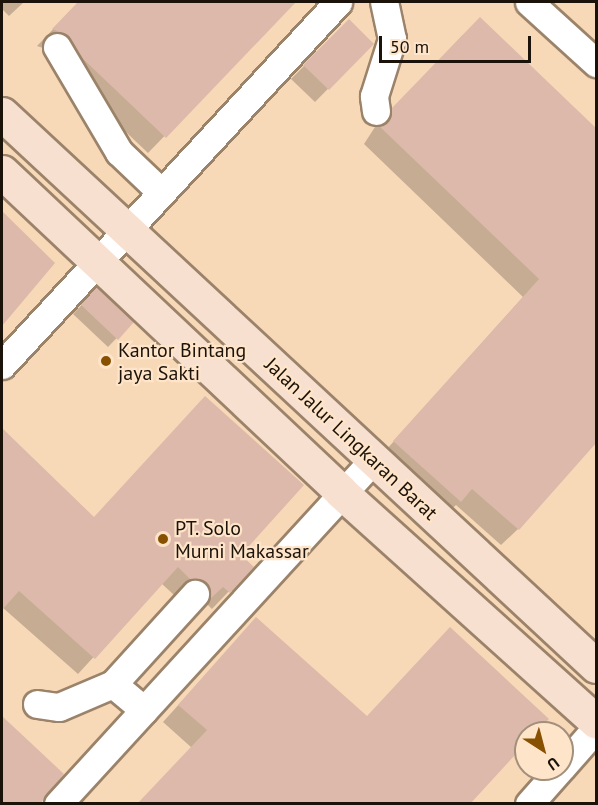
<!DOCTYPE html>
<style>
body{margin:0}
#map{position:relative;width:598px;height:805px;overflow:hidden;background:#fee4c9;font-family:"PT Sans",sans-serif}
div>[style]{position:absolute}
.built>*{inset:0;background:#f7d8b7}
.shadow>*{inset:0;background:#0003}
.building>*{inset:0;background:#dcb9aa}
.roads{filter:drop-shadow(2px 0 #9b836a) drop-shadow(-2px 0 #9b836a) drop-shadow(0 2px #9b836a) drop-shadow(0 -2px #9b836a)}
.minor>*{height:27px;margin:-13.5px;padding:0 13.5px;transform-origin:13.5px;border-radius:13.5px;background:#fff}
.major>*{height:33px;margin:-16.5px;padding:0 16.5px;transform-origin:16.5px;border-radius:16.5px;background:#f8e0d1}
.dots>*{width:16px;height:16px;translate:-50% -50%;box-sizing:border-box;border:3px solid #fee4c9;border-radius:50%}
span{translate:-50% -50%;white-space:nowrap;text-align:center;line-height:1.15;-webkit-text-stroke:4.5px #fee4c9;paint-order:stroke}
.poi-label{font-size:20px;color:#1b1209}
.left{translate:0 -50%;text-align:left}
.street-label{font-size:20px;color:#1b1209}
.frame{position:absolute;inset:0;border:3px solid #1b1209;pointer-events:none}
.north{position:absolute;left:514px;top:721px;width:60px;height:60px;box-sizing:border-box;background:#fee4c9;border:2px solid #a3907c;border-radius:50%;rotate:144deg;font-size:16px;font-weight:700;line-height:24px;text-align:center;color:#1b1209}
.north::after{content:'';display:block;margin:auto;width:21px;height:27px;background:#885001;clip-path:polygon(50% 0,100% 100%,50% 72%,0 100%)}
.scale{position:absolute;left:379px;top:36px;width:152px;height:27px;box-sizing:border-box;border:3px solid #1b1209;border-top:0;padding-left:8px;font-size:18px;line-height:21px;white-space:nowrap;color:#1b1209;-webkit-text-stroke:4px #fee4c9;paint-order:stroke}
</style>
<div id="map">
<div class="built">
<div style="clip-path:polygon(evenodd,2px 2px,596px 2px,596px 803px,2px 804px,2px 2px,526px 733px,562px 733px,562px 769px,526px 769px,526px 733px)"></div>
</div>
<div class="shadow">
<div style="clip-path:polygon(2px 2px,24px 2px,9px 16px,2px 9px)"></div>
<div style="clip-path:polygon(79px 2px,294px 2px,148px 153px,65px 74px,49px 50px,37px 46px)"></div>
<div style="clip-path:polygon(349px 21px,372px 44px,315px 102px,291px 79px)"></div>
<div style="clip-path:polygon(463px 35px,596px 129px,518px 529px,501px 545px,456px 505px,443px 517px,378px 459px,523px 297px,364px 144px,375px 127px)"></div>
<div style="clip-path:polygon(2px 213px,53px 264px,2px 323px)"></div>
<div style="clip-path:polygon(97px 289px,132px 322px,108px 347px,73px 314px)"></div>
<div style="clip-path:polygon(2px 431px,93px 519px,238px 555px,252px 567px,212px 609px,205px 602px,174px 595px,161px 583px,78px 674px,2px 607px)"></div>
<div style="clip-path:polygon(256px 619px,367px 717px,526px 733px,526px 741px,192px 748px,163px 722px)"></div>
<div style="clip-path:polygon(2px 718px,62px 774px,37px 804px,2px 804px)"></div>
</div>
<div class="building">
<div style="clip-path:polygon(78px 2px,296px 2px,166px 138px,81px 57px,65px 34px,52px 29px)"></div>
<div style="clip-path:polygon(480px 17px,597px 129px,597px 442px,519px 530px,472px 489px,461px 502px,393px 441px,539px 279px,379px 126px,386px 123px,392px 108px)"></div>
<div style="clip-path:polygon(349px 19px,374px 44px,329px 90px,303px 65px)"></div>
<div style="clip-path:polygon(2px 211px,55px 263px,2px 326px)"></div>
<div style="clip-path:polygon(97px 287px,134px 322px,118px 340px,80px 304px)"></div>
<div style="clip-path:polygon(205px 396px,304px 485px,241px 555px,254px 567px,230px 593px,223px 587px,210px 599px,206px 583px,190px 579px,178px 567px,95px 659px,19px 591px,2px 610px,2px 428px,94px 517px)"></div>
<div style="clip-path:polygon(256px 617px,367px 716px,450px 627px,549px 719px,535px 733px,526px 733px,526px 743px,470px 804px,137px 804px,207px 730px,178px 705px)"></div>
<div style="clip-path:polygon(2px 716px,64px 774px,40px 804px,2px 804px)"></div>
</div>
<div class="roads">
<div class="minor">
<div style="left:529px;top:2px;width:91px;rotate:42.3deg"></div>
<div style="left:57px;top:47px;width:122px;rotate:59.4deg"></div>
<div style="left:119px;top:152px;width:58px;rotate:43.6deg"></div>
<div style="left:376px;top:111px;width:15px;rotate:-98deg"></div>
<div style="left:374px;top:96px;width:60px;rotate:-72.5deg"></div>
<div style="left:392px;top:39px;width:38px;rotate:-102deg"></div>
<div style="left:2px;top:365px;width:495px;rotate:-47.2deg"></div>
<div style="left:37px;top:704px;width:22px;rotate:8deg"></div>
<div style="left:59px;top:707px;width:59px;rotate:-23.1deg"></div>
<div style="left:144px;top:710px;width:40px;rotate:-140deg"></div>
<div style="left:113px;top:684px;width:122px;rotate:-47.7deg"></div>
<div style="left:562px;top:767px;width:52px;rotate:-48.9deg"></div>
<div style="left:58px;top:804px;width:465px;rotate:-47.5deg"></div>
<div style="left:529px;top:804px;width:47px;rotate:-48.5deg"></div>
</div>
<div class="major">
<div style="left:2px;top:114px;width:811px;rotate:42.9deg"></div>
<div style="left:2px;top:172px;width:466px;rotate:43.3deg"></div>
<div style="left:341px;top:492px;width:343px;rotate:42deg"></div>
</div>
</div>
<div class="dots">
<div style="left:106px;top:361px;background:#885001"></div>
<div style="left:163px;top:539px;background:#885001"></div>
</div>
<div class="poi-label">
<span class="left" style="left:118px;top:362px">Kantor Bintang<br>jaya Sakti</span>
<span class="left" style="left:175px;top:540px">PT. Solo<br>Murni Makassar</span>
</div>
<div class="street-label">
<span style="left:351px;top:439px;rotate:43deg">Jalan Jalur Lingkaran Barat</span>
</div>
<div class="frame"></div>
<div class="north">U</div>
<div class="scale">50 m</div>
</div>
